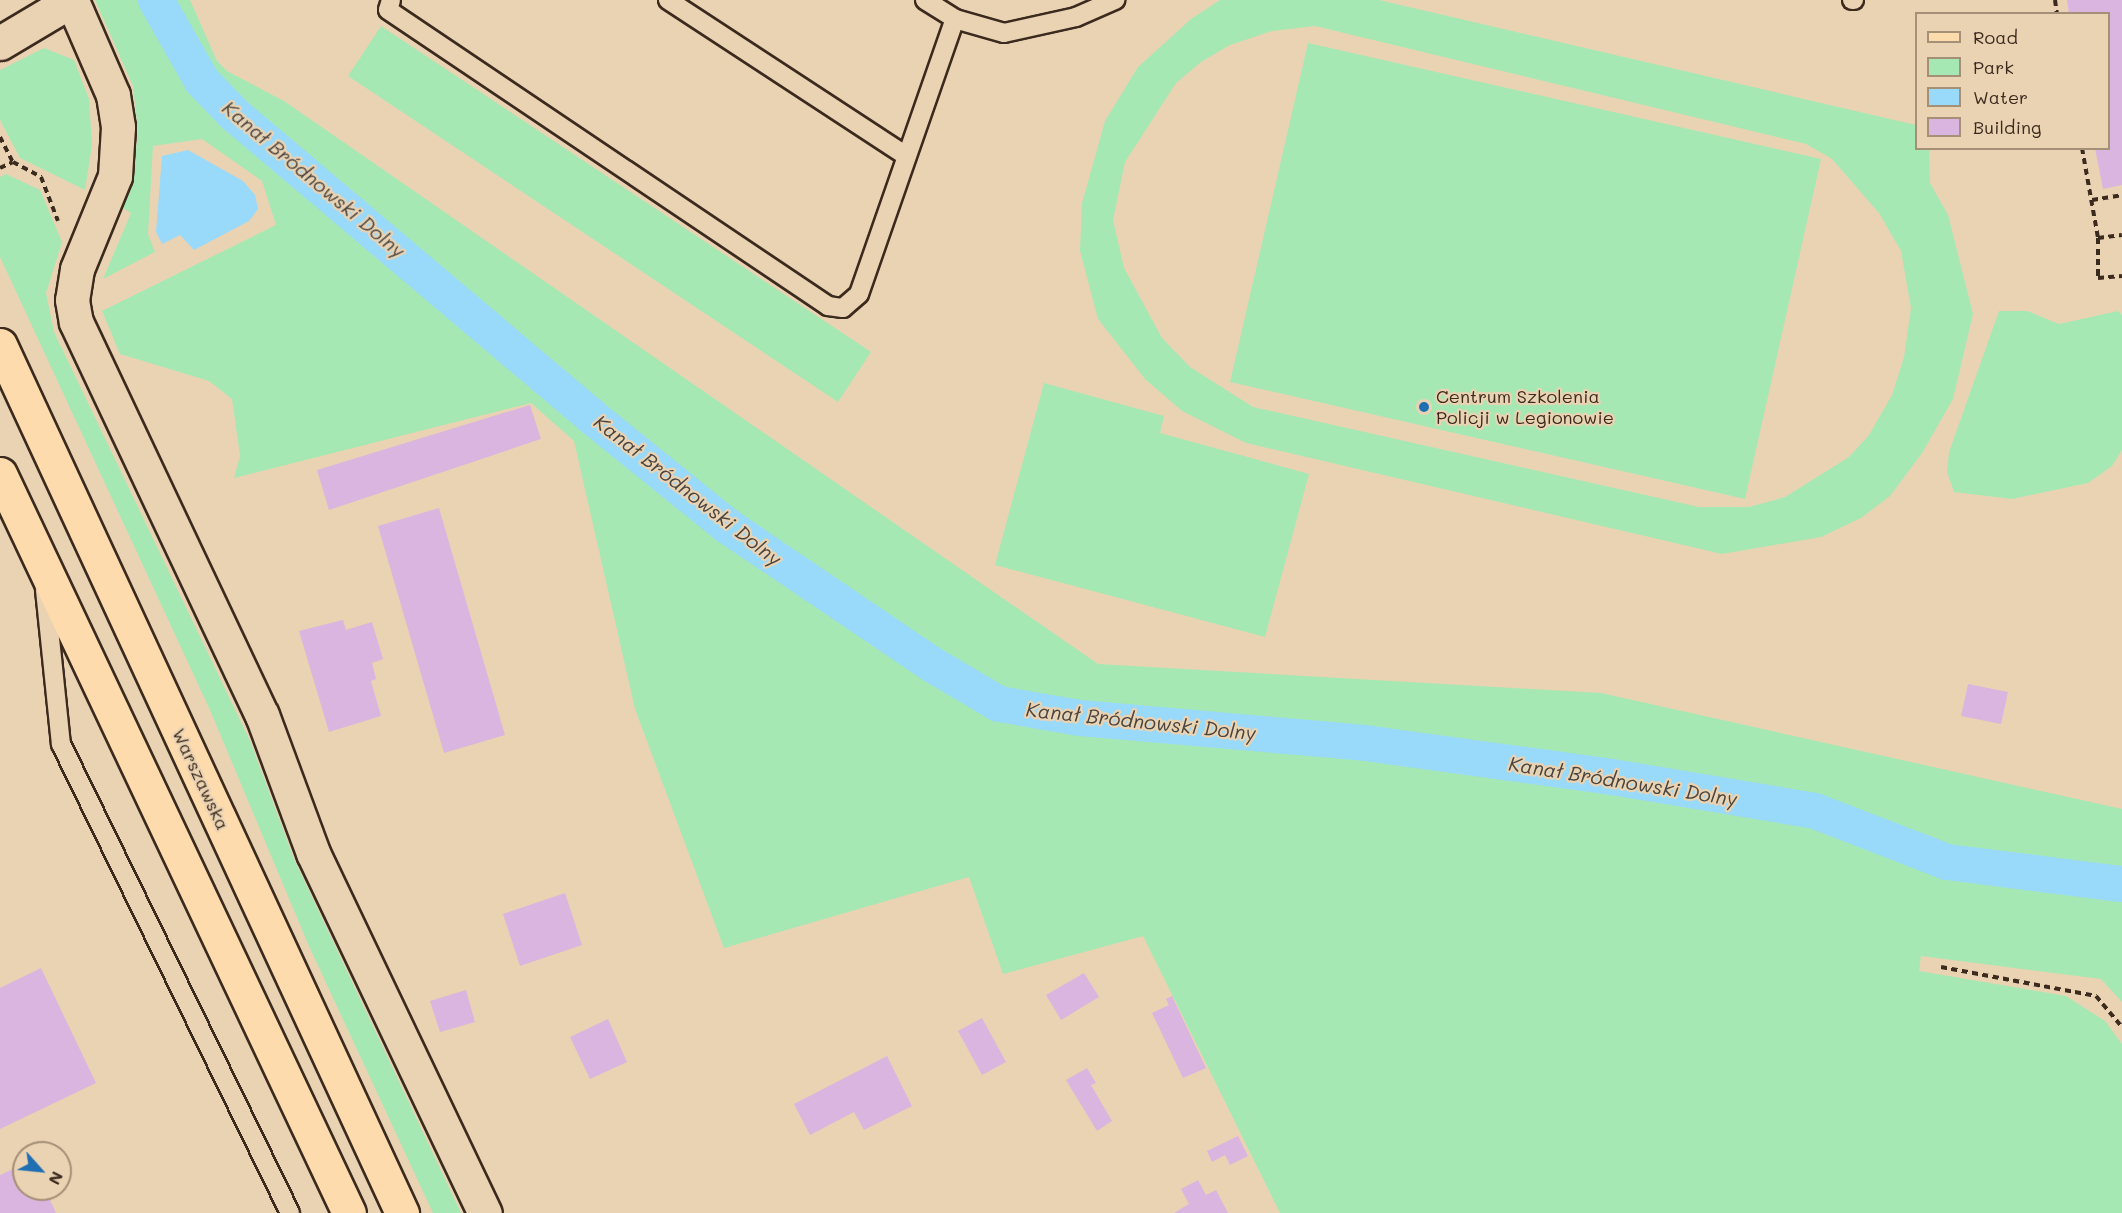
<!DOCTYPE html>
<meta charset="utf-8">
<style>
body{margin:0}
#map{position:relative;width:2122px;height:1213px;overflow:hidden;background:#ead3b3;font-family:Mali,sans-serif}
div>[style]{position:absolute}
.green>*{inset:0;background:#a6e8b3}
.water>*{inset:0;background:#99d9fa}
.canal>*{height:36px;margin:-18px;padding:0 18px;transform-origin:18px;border-radius:18px;background:#99d9fa}
.building>*{inset:0;background:#d9b5df}
.path>*{height:4px;margin-top:-2px;transform-origin:0;background:repeating-linear-gradient(90deg,#3b2a1e 0 6px,transparent 0 10.5px)}
.roads{filter:drop-shadow(2px 0 #3b2a1e) drop-shadow(-2px 0 #3b2a1e) drop-shadow(0 2px #3b2a1e) drop-shadow(0 -2px #3b2a1e)}
.lane>*{height:18px;margin:-9px;padding:0 9px;transform-origin:9px;border-radius:9px;background:#ead3b3}
.street>*{height:33px;margin:-16.5px;padding:0 16.5px;transform-origin:16.5px;border-radius:16.5px;background:#ead3b3}
.primary>*{height:33px;margin:-16.5px;padding:0 16.5px;transform-origin:16.5px;border-radius:16.5px;background:#fedbac}
.dots>*{width:16px;height:16px;translate:-50% -50%;box-sizing:border-box;border:3px solid #ead3b3;border-radius:50%}
span{translate:-50% -50%;white-space:nowrap;text-align:center;line-height:1.15;-webkit-text-stroke:4.5px #ead3b3;paint-order:stroke}
.poi-label{font-size:18px;color:#3b2a1e}
.left{translate:0 -50%;text-align:left}
.street-label{font-size:18px;color:#3b2a1e}
.water-label{font-size:20px;color:#49443f;font-style:italic}
.legend{position:absolute;left:1915px;top:12px;width:195px;height:138px;box-sizing:border-box;background:#ead3b3;border:2px solid #a48f77;margin:0;padding:8px 10px;list-style:none;font-size:18px;color:#3b2a1e}
.legend li{display:flex;align-items:center;gap:12px;height:30px}
.legend b{width:30px;border:2px solid #a48f77}
.north{position:absolute;left:12px;top:1141px;width:60px;height:60px;box-sizing:border-box;background:#ead3b3;border:2px solid #a48f77;border-radius:50%;rotate:117deg;font-size:16px;font-weight:700;line-height:24px;text-align:center;color:#3b2a1e}
.north::after{content:'';display:block;margin:auto;width:21px;height:27px;background:#1f6fb2;clip-path:polygon(50% 0,100% 100%,50% 72%,0 100%)}
</style>
<div id="map">
<div class="green">
<div style="clip-path:polygon(95px 0,190px 0,217px 61px,227px 71px,284px 101px,1098px 664px,1601px 693px,2122px 809px,2122px 1002px,2101px 979px,1921px 956px,1919px 971px,2066px 996px,2105px 1021px,2122px 1044px,2122px 1213px,1280px 1213px,1143px 936px,1003px 974px,969px 877px,724px 948px,635px 709px,574px 441px,531px 403px,234px 478px,240px 456px,232px 399px,209px 381px,120px 354px,102px 311px,276px 225px,262px 181px,202px 139px,153px 146px,148px 234px,155px 252px,103px 279px,131px 213px,123px 208px,133px 180px,138px 130px,133px 86px)"></div>
<div style="clip-path:polygon(evenodd,1220px 0,1379px 0,1916px 125px,1916px 148px,1929px 149px,1930px 183px,1948px 215px,1973px 314px,1953px 399px,1922px 453px,1890px 496px,1861px 518px,1821px 537px,1722px 554px,1246px 443px,1182px 411px,1145px 379px,1098px 319px,1080px 251px,1082px 203px,1105px 121px,1138px 67px,1191px 19px,1220px 0,1315px 26px,1806px 144px,1832px 159px,1879px 213px,1901px 251px,1911px 308px,1904px 357px,1892px 395px,1869px 435px,1849px 457px,1785px 497px,1749px 507px,1699px 507px,1253px 407px,1190px 367px,1162px 338px,1124px 268px,1113px 220px,1125px 162px,1176px 83px,1201px 62px,1230px 45px,1272px 31px,1315px 26px)"></div>
<div style="clip-path:polygon(381px 26px,871px 352px,838px 402px,348px 76px)"></div>
<div style="clip-path:polygon(1308px 43px,1821px 159px,1745px 499px,1230px 382px)"></div>
<div style="clip-path:polygon(44px 48px,74px 60px,89px 99px,92px 145px,85px 190px,20px 158px,0 120px,0 70px)"></div>
<div style="clip-path:polygon(6px 174px,40px 190px,62px 242px,46px 293px,54px 332px,250px 741px,294px 859px,461px 1213px,433px 1213px,308px 944px,210px 710px,0 257px,0 177px)"></div>
<div style="clip-path:polygon(1999px 311px,2027px 311px,2059px 324px,2118px 311px,2122px 315px,2122px 450px,2112px 466px,2088px 483px,2012px 499px,1954px 492px,1947px 472px,1949px 452px)"></div>
<div style="clip-path:polygon(1044px 383px,1164px 416px,1160px 433px,1309px 474px,1265px 637px,995px 565px)"></div>
</div>
<div class="water">
<div style="clip-path:polygon(188px 150px,243px 181px,255px 195px,258px 209px,249px 221px,194px 250px,180px 235px,162px 244px,156px 232px,162px 156px)"></div>
</div>
<div class="canal">
<div style="left:156px;top:0;width:93px;rotate:60.4deg"></div>
<div style="left:202px;top:81px;width:47px;rotate:45.9deg"></div>
<div style="left:235px;top:115px;width:466px;rotate:40.2deg"></div>
<div style="left:591px;top:416px;width:174px;rotate:38.9deg"></div>
<div style="left:726px;top:525px;width:250px;rotate:34.1deg"></div>
<div style="left:933px;top:665px;width:77px;rotate:30.6deg"></div>
<div style="left:999px;top:704px;width:82px;rotate:9.8deg"></div>
<div style="left:1080px;top:718px;width:286px;rotate:5deg"></div>
<div style="left:1365px;top:743px;width:249px;rotate:7.8deg"></div>
<div style="left:1612px;top:777px;width:206px;rotate:9.5deg"></div>
<div style="left:1815px;top:811px;width:142px;rotate:21.1deg"></div>
<div style="left:1947px;top:862px;width:176px;rotate:7.2deg"></div>
</div>
<div class="building">
<div style="clip-path:polygon(2067px 0,2122px 0,2122px 185px,2103px 189px,2095px 148px,2108px 148px,2108px 14px,2069px 14px)"></div>
<div style="clip-path:polygon(530px 405px,541px 439px,329px 510px,317px 470px)"></div>
<div style="clip-path:polygon(439px 508px,505px 735px,444px 753px,378px 526px)"></div>
<div style="clip-path:polygon(343px 620px,346px 630px,372px 622px,383px 659px,372px 663px,376px 679px,371px 681px,381px 716px,329px 732px,299px 631px)"></div>
<div style="clip-path:polygon(1968px 684px,2008px 692px,2001px 724px,1961px 716px)"></div>
<div style="clip-path:polygon(565px 893px,582px 945px,520px 966px,503px 914px)"></div>
<div style="clip-path:polygon(41px 968px,96px 1083px,0 1129px,0 988px)"></div>
<div style="clip-path:polygon(1084px 973px,1099px 997px,1061px 1020px,1046px 995px)"></div>
<div style="clip-path:polygon(466px 990px,475px 1022px,440px 1032px,430px 1001px)"></div>
<div style="clip-path:polygon(1172px 996px,1206px 1068px,1183px 1078px,1152px 1013px,1169px 1005px,1166px 999px)"></div>
<div style="clip-path:polygon(982px 1018px,1006px 1062px,982px 1075px,958px 1031px)"></div>
<div style="clip-path:polygon(608px 1019px,627px 1062px,590px 1079px,570px 1037px)"></div>
<div style="clip-path:polygon(887px 1056px,912px 1106px,864px 1130px,854px 1112px,810px 1135px,794px 1104px)"></div>
<div style="clip-path:polygon(1087px 1068px,1096px 1083px,1091px 1085px,1112px 1121px,1097px 1131px,1066px 1080px)"></div>
<div style="clip-path:polygon(1238px 1136px,1248px 1156px,1230px 1165px,1225px 1155px,1212px 1162px,1207px 1151px)"></div>
<div style="clip-path:polygon(24px 1164px,24px 1189px,45px 1189px,56px 1213px,0 1213px,0 1175px)"></div>
<div style="clip-path:polygon(1198px 1180px,1206px 1195px,1216px 1190px,1228px 1213px,1174px 1213px,1189px 1204px,1181px 1189px)"></div>
</div>
<div class="path">
<div style="left:2055px;top:0;width:14px;rotate:82deg"></div>
<div style="left:0;top:137px;width:28px;rotate:63deg"></div>
<div style="left:13px;top:162px;width:32px;rotate:28deg"></div>
<div style="left:41px;top:177px;width:47px;rotate:68.9deg"></div>
<div style="left:2082px;top:148px;width:91px;rotate:79.9deg"></div>
<div style="left:2098px;top:238px;width:40px;rotate:90deg"></div>
<div style="left:2098px;top:278px;width:24px;rotate:-5deg"></div>
<div style="left:0;top:168px;width:14px;rotate:-25deg"></div>
<div style="left:2092px;top:200px;width:30px;rotate:-9deg"></div>
<div style="left:2098px;top:238px;width:24px;rotate:-7deg"></div>
<div style="left:1941px;top:967px;width:158px;rotate:10.6deg"></div>
<div style="left:2096px;top:996px;width:40px;rotate:50deg"></div>
</div>
<div class="roads">
<div class="lane">
<div style="left:391px;top:0;width:10px;rotate:107deg"></div>
<div style="left:388px;top:10px;width:530px;rotate:33.93deg"></div>
<div style="left:828px;top:306px;width:15px;rotate:8deg"></div>
<div style="left:843px;top:308px;width:21px;rotate:-41deg"></div>
<div style="left:859px;top:294px;width:291px;rotate:-70.8deg"></div>
<div style="left:668px;top:0;width:285px;rotate:33.2deg"></div>
<div style="left:925px;top:0;width:36px;rotate:32deg"></div>
<div style="left:955px;top:19px;width:51px;rotate:15.9deg"></div>
<div style="left:1004px;top:33px;width:74px;rotate:-12.5deg"></div>
<div style="left:1076px;top:17px;width:43px;rotate:-23.6deg"></div>
<div style="left:1852px;top:0;width:2px"></div>
<div style="left:45px;top:590px;width:155px;rotate:84.1deg"></div>
<div style="left:61px;top:744px;width:522px;rotate:63.97deg"></div>
</div>
<div class="street">
<div style="left:73px;top:3px;width:100px;rotate:66.5deg"></div>
<div style="left:113px;top:95px;width:32px;rotate:81deg"></div>
<div style="left:118px;top:127px;width:49px;rotate:93.5deg"></div>
<div style="left:115px;top:176px;width:100px;rotate:112.2deg"></div>
<div style="left:77px;top:269px;width:31px;rotate:99deg"></div>
<div style="left:72px;top:300px;width:22px;rotate:80deg"></div>
<div style="left:76px;top:322px;width:435px;rotate:64.7deg"></div>
<div style="left:262px;top:715px;width:147px;rotate:69.7deg"></div>
<div style="left:313px;top:853px;width:399px;rotate:64.5deg"></div>
<div style="left:0;top:43px;width:84px;rotate:-30.8deg"></div>
</div>
<div class="primary">
<div style="left:0;top:345px;width:957px;rotate:65.15deg"></div>
<div style="left:0;top:474px;width:817px;rotate:64.72deg"></div>
</div>
</div>
<div class="dots">
<div style="left:1424px;top:407px;background:#1f6fb2"></div>
</div>
<div class="poi-label">
<span class="left" style="left:1436px;top:407px">Centrum Szkolenia<br>Policji w Legionowie</span>
</div>
<div class="street-label">
<span style="left:201px;top:779px;rotate:65deg">Warszawska</span>
</div>
<div class="water-label">
<span style="left:314px;top:179px;rotate:40deg">Kanał Bródnowski Dolny</span>
<span style="left:688px;top:490px;rotate:38deg">Kanał Bródnowski Dolny</span>
<span style="left:1141px;top:721px;rotate:6deg">Kanał Bródnowski Dolny</span>
<span style="left:1623px;top:781px;rotate:9deg">Kanał Bródnowski Dolny</span>
</div>
<ul class="legend">
<li><b style="height:8px;background:#fedbac"></b>Road</li>
<li><b style="height:16px;background:#a6e8b3"></b>Park</li>
<li><b style="height:16px;background:#99d9fa"></b>Water</li>
<li><b style="height:16px;background:#d9b5df"></b>Building</li>
</ul>
<div class="north">N</div>
</div>
